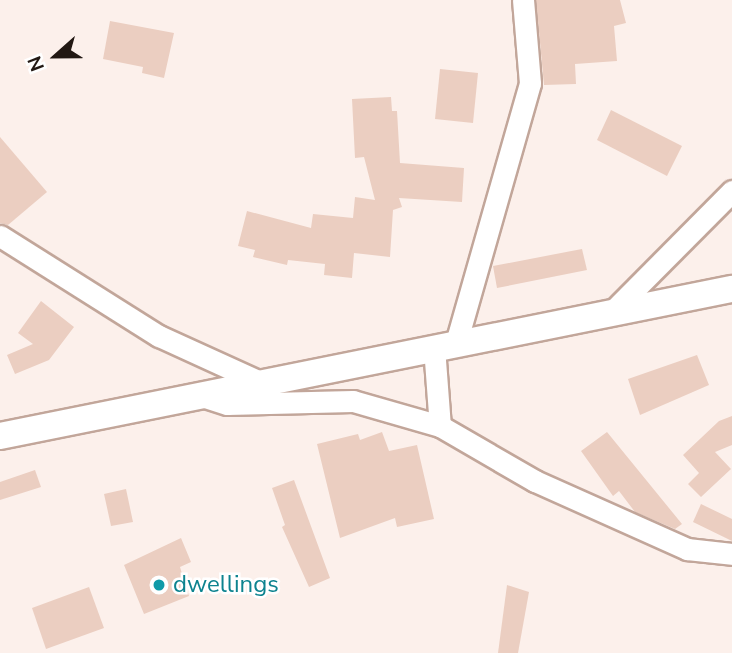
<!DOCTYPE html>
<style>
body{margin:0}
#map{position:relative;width:732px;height:653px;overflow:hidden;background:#fcf0eb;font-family:"Nunito Sans",sans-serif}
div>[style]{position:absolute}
.building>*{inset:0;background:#ebcec1}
.roads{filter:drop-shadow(2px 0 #c2a69a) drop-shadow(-2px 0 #c2a69a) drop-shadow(0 2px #c2a69a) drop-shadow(0 -2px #c2a69a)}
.minor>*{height:21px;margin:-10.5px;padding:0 10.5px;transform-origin:10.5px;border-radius:10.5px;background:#fff}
.major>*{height:26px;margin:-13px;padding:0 13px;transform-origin:13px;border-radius:13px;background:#fff}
.dots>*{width:19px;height:19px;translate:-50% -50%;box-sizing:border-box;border:4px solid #fff;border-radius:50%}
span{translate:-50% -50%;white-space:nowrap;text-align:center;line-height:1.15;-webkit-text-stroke:5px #fff;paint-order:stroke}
.culture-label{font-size:24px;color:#0d838f}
.left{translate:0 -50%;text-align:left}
.north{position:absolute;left:21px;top:21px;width:70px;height:70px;-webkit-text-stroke:5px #fff;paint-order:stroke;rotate:249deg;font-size:19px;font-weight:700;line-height:28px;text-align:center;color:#221813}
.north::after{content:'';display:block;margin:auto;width:24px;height:32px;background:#221813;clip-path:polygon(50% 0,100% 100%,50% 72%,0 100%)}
</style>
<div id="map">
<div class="building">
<div style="clip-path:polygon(536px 0,620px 0,626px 23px,614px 26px,617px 61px,575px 64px,576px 84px,544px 85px)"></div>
<div style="clip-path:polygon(110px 21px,174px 33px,164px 78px,142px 73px,143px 67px,103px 59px)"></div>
<div style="clip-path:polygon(440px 69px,478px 73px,473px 123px,435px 119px)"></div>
<div style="clip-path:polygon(391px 97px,392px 111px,397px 111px,400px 163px,464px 168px,462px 202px,399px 198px,402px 207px,393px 210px,390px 257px,354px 253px,352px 278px,324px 275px,325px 264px,288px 260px,287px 265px,253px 257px,255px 250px,238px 246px,247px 211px,311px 228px,313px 214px,353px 218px,355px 197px,375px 200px,364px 157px,355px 158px,352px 99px)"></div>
<div style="clip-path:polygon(611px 110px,682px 146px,667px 176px,597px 140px)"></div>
<div style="clip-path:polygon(0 137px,47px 192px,8px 225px,0 223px)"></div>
<div style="clip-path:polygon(582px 249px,587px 270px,497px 288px,493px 266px)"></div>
<div style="clip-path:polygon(41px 301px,74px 327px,49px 360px,15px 374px,7px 355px,33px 344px,18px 333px)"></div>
<div style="clip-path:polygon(697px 355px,709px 385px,640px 415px,628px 379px)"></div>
<div style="clip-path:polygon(732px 416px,732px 445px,715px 452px,731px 469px,701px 497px,688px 484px,699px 473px,683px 455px,719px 421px)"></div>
<div style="clip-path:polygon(382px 432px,389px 451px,417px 445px,434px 519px,397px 527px,395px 518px,340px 538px,317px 444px,358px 434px,360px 440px)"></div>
<div style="clip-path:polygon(607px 432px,682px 524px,675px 529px,635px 512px,619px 491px,613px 496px,581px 451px)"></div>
<div style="clip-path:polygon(35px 470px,41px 487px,0 500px,0 482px)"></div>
<div style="clip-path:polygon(294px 480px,330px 578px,309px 587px,282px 527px,285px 525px,272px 488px)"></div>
<div style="clip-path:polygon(126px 489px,133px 522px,111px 526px,104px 494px)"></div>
<div style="clip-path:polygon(701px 504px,732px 519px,732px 541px,693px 522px)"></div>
<div style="clip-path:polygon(181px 538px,191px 562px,180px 567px,189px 596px,144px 614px,124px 565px)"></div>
<div style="clip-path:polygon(507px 585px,529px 592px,518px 653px,498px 653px)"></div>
<div style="clip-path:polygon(89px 587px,104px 628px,46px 649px,32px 608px)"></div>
</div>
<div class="roads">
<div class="minor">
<div style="left:0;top:236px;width:188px;rotate:32.2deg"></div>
<div style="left:159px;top:336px;width:113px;rotate:24.5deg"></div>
<div style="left:611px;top:313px;width:172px;rotate:-45.2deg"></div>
<div style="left:456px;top:343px;width:270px;rotate:-74.1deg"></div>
<div style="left:530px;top:83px;width:83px;rotate:-94.8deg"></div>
<div style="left:434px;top:347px;width:79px;rotate:85.7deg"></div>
<div style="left:440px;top:426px;width:110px;rotate:30.1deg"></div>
<div style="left:535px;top:481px;width:167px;rotate:24.1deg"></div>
<div style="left:687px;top:549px;width:45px;rotate:6.3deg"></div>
<div style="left:202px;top:396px;width:26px;rotate:18deg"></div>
<div style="left:227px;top:404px;width:126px;rotate:-1.4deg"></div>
<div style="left:353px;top:401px;width:91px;rotate:16deg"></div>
</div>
<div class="major">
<div style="left:0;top:436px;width:747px;rotate:-11.36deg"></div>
</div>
</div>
<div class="dots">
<div style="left:159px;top:585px;background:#0f9aa8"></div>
</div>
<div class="culture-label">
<span class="left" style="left:173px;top:585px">dwellings</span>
</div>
<div class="north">N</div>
</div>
